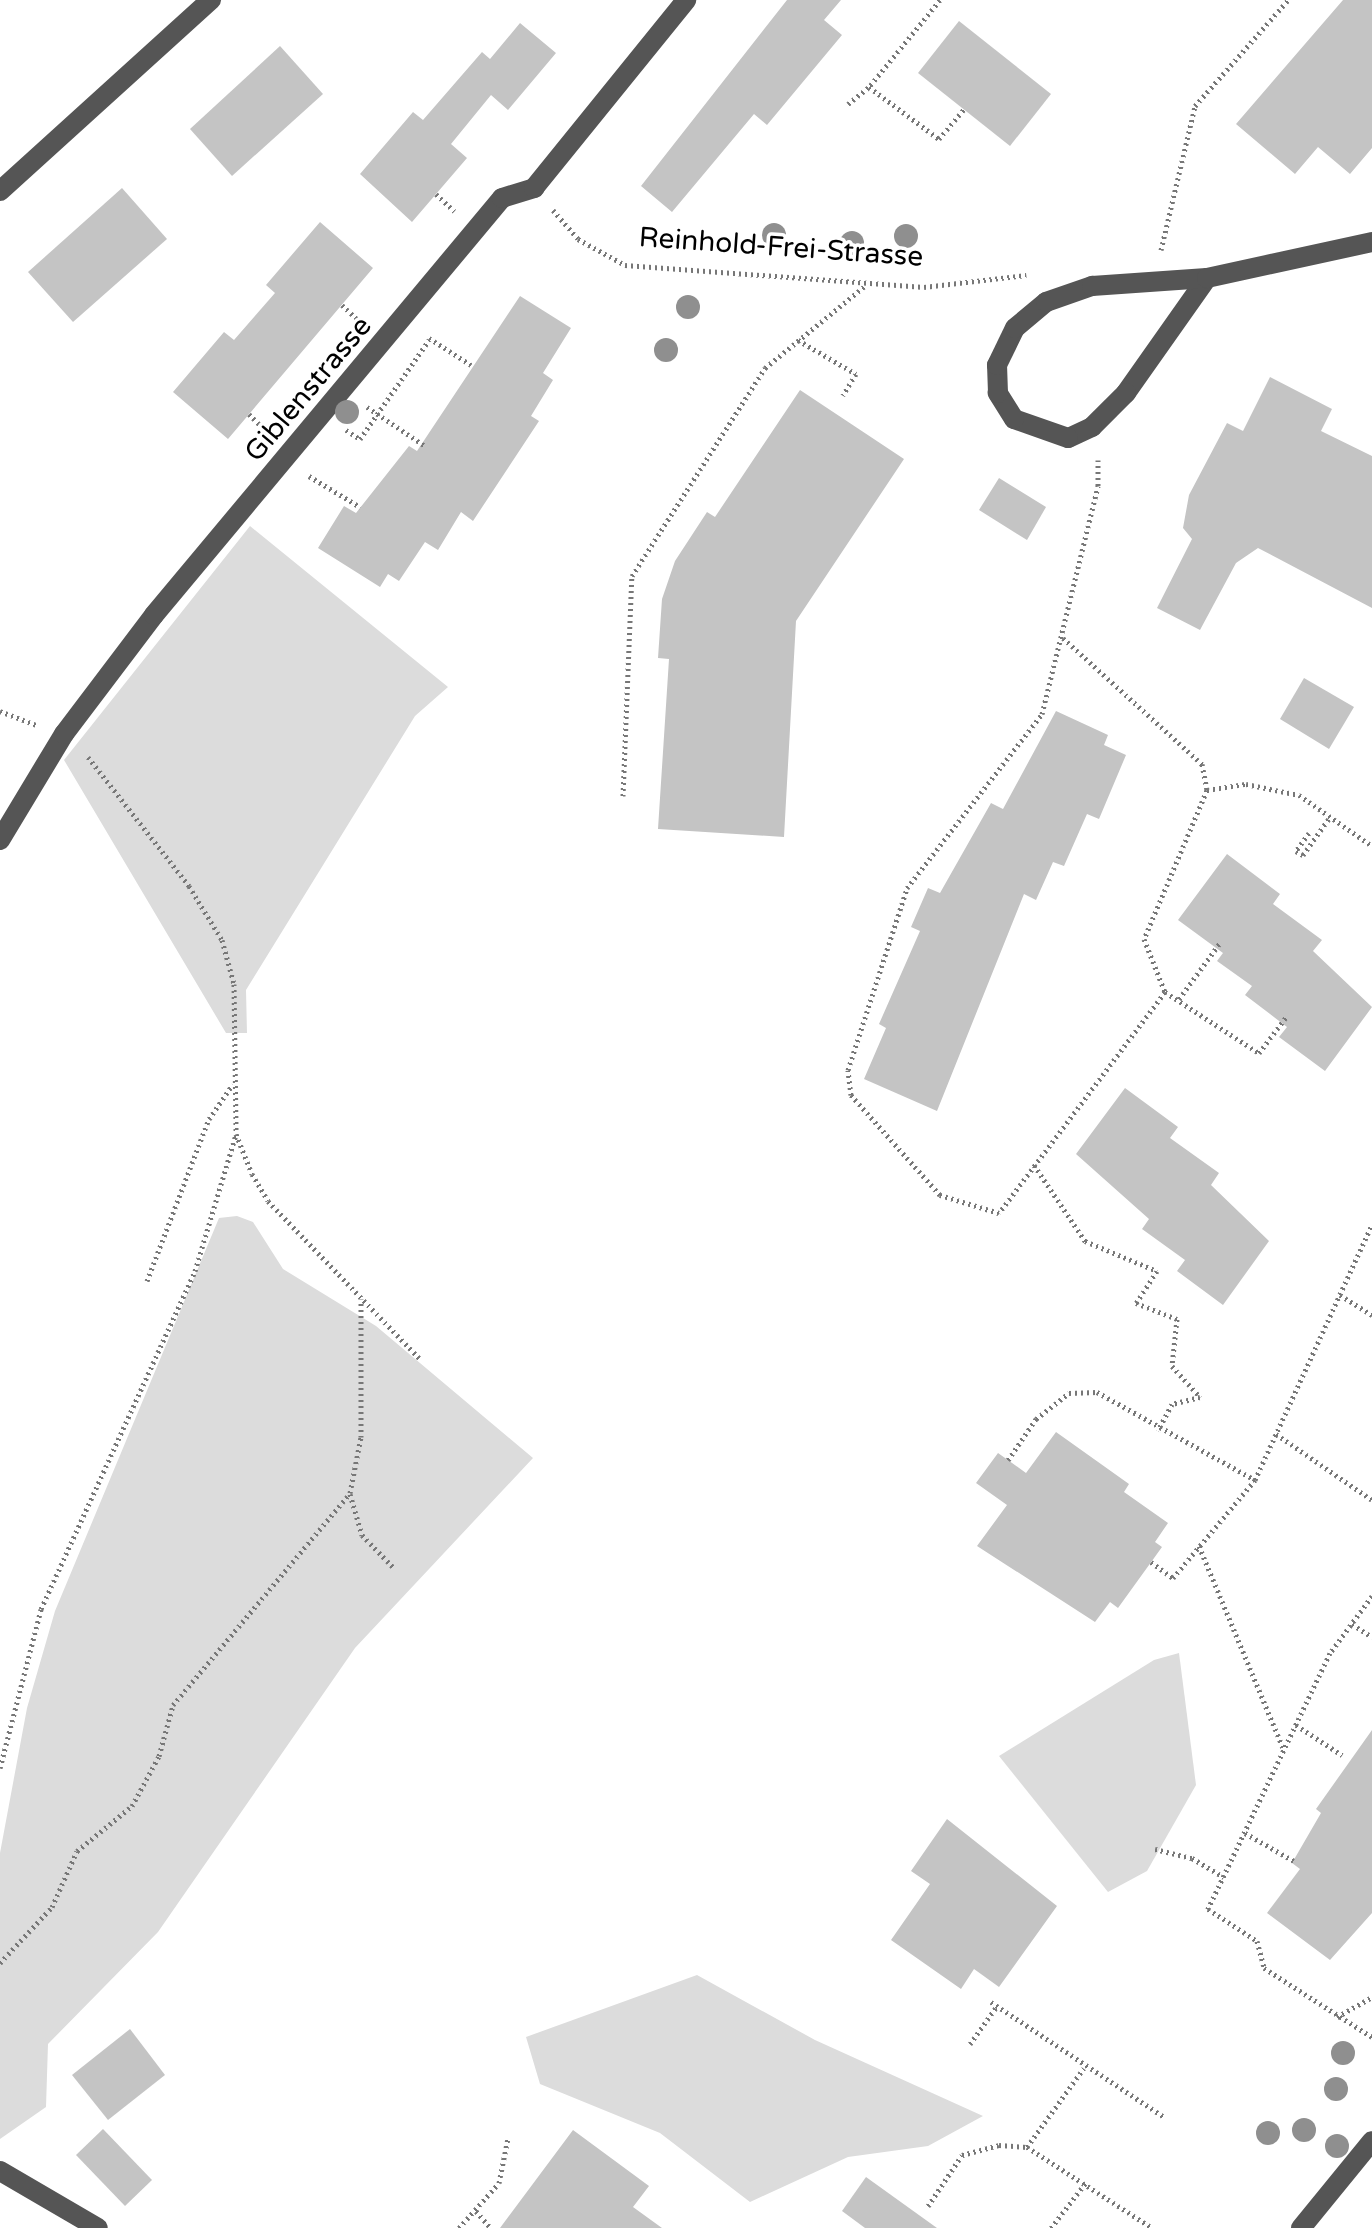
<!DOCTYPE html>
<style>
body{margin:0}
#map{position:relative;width:1372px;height:2228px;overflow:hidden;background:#fff;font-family:"Varela Round",sans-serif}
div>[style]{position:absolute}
.green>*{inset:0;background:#dcdcdc}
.building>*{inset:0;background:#c4c4c4}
.path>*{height:5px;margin-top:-2.5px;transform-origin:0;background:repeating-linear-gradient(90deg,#777 0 2px,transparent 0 6px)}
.minor>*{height:20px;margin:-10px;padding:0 10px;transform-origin:10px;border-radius:10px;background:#555}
.trees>*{width:24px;height:24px;margin:-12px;border-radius:50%;background:#8f8f8f}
span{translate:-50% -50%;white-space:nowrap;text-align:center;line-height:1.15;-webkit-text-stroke:7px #fff;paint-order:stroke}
.street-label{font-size:28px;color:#000}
</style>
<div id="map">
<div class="green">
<div style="clip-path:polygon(250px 526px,448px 687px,415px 716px,246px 990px,247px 1033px,226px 1033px,64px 760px)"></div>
<div style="clip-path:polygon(237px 1216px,253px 1222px,283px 1269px,376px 1326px,533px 1458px,355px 1648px,158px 1932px,48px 2044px,46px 2107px,0 2139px,0 1853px,27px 1708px,55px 1611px,219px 1218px)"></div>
<div style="clip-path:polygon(1179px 1653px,1196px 1785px,1147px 1871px,1108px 1892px,999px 1756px,1154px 1660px)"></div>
<div style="clip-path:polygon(697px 1975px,815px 2040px,983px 2116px,928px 2146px,848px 2157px,750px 2202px,660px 2133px,540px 2084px,526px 2037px)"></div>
</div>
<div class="building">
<div style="clip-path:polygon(787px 0,841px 0,824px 20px,842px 35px,767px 125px,754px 114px,672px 212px,641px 186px)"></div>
<div style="clip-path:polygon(1343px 0,1372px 0,1372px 148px,1350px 174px,1318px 147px,1295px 174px,1236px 124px)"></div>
<div style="clip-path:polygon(959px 21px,1051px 94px,1010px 146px,918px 73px)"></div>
<div style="clip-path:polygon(520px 23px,556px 53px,508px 110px,491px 95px,451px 144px,467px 158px,412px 222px,360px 174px,413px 112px,423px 120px,482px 52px,490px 59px)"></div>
<div style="clip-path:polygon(280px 46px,323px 94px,232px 176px,190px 129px)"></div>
<div style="clip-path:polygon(122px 188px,167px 239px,73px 322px,28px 272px)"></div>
<div style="clip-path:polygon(320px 222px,373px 268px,228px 439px,173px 392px,224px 332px,234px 340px,275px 293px,266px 285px)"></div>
<div style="clip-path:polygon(520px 296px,571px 328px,543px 373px,553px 380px,531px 416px,539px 421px,473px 521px,461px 512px,438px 550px,425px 542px,399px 581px,388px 574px,380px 587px,318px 548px,344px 506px,356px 513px,409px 446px,417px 451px)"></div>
<div style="clip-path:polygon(1270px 377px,1332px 409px,1321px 431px,1372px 456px,1372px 608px,1258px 548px,1236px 563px,1200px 630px,1157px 608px,1192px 539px,1183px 528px,1189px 495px,1227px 423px,1243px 431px)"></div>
<div style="clip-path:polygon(800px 390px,904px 459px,796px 621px,784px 837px,658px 829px,669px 659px,658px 658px,662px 599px,675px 561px,707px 512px,715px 517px)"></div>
<div style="clip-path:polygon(999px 478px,1046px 507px,1027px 540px,979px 510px)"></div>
<div style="clip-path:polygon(1304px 678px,1354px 707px,1329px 749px,1280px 719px)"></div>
<div style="clip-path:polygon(1056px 711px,1108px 735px,1104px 745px,1126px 755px,1099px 819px,1087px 814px,1064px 866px,1053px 862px,1036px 900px,1024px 894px,937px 1111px,864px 1079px,886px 1028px,879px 1024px,920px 931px,911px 927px,928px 888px,940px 893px,991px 803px,1003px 809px)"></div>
<div style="clip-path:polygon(1227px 854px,1280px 894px,1273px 904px,1322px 940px,1313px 951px,1372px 1007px,1325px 1071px,1279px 1037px,1287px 1027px,1245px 995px,1252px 986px,1217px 961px,1223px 953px,1178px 920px)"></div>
<div style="clip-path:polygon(1125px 1088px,1178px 1127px,1170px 1138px,1219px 1173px,1211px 1185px,1269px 1241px,1223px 1305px,1177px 1271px,1185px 1260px,1142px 1229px,1149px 1219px,1076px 1154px)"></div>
<div style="clip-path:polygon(1056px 1432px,1129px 1484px,1124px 1492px,1168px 1523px,1155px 1542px,1162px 1547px,1118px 1608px,1110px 1602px,1095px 1622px,977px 1546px,1007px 1505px,976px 1483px,998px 1453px,1026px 1473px)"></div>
<div style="clip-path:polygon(1372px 1730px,1372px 1913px,1330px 1960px,1267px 1913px,1300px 1869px,1292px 1863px,1321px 1813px,1316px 1809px)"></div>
<div style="clip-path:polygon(947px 1819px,1057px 1906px,999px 1987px,974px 1969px,961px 1989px,891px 1940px,930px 1884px,911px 1871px)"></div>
<div style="clip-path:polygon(130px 2029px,165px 2075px,108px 2120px,72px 2075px)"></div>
<div style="clip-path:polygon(103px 2129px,152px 2180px,125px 2206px,76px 2155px)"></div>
<div style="clip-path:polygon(573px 2130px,649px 2186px,633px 2207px,662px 2228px,500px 2228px)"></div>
<div style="clip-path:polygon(866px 2177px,937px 2228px,865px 2228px,842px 2211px)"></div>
</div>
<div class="path">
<div style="left:940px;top:0;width:112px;rotate:129.2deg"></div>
<div style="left:869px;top:87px;width:87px;rotate:36.6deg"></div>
<div style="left:939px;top:139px;width:39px;rotate:-50deg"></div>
<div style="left:848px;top:104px;width:27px;rotate:-39deg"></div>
<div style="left:436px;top:194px;width:25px;rotate:43deg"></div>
<div style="left:553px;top:210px;width:38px;rotate:49deg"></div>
<div style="left:578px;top:239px;width:54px;rotate:29deg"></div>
<div style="left:625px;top:265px;width:300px;rotate:4.2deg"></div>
<div style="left:924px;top:287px;width:103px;rotate:-6.7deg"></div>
<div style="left:1161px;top:250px;width:148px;rotate:-76.7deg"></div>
<div style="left:1195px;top:106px;width:141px;rotate:-48.7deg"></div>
<div style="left:342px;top:305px;width:22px;rotate:43deg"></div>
<div style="left:429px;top:338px;width:50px;rotate:32.7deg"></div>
<div style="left:798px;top:340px;width:67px;rotate:30.4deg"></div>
<div style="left:856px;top:374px;width:25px;rotate:122deg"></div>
<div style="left:367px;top:407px;width:70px;rotate:33.9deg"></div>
<div style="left:249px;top:414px;width:24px;rotate:45deg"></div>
<div style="left:346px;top:430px;width:17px;rotate:33deg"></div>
<div style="left:360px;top:439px;width:121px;rotate:-55.1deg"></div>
<div style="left:309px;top:476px;width:60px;rotate:31.3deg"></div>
<div style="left:1063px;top:638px;width:188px;rotate:42.2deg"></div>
<div style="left:1202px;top:764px;width:26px;rotate:79deg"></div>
<div style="left:1207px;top:790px;width:162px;rotate:112.9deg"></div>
<div style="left:1144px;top:939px;width:57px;rotate:68.4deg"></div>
<div style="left:1165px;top:992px;width:276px;rotate:126.9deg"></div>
<div style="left:999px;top:1213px;width:62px;rotate:-163deg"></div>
<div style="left:940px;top:1195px;width:134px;rotate:-131.7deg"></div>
<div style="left:851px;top:1095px;width:25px;rotate:-97deg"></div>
<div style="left:848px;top:1070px;width:191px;rotate:-72deg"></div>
<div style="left:907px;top:888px;width:220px;rotate:-52.2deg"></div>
<div style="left:1042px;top:714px;width:235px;rotate:-76.2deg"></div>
<div style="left:1098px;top:486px;width:26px;rotate:-90deg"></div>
<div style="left:0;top:711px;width:39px;rotate:21deg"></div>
<div style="left:88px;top:757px;width:164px;rotate:51.9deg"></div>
<div style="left:189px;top:886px;width:63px;rotate:58.6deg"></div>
<div style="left:222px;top:940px;width:46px;rotate:74.7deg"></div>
<div style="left:234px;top:984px;width:150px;rotate:89.2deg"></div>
<div style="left:236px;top:1134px;width:43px;rotate:68.2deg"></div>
<div style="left:252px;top:1174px;width:31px;rotate:59deg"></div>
<div style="left:268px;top:1201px;width:219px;rotate:46.1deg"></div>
<div style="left:1207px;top:790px;width:39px;rotate:-9deg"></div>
<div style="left:1246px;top:784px;width:54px;rotate:11.7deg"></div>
<div style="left:1299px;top:795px;width:89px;rotate:34.9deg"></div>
<div style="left:623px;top:796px;width:220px;rotate:-87.7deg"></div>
<div style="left:632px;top:576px;width:247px;rotate:-57.4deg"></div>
<div style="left:765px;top:368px;width:131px;rotate:-39.4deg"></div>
<div style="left:1309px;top:833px;width:22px;rotate:126deg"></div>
<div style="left:1296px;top:851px;width:8px;rotate:30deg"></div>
<div style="left:1303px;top:855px;width:47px;rotate:-54.6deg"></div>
<div style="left:1165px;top:992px;width:112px;rotate:33deg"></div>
<div style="left:1259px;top:1053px;width:46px;rotate:-52.9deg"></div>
<div style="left:1179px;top:999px;width:69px;rotate:-53.8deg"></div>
<div style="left:1034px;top:1165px;width:92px;rotate:56.1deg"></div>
<div style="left:1085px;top:1241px;width:78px;rotate:22.6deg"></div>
<div style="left:1157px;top:1271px;width:38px;rotate:123deg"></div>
<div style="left:1136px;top:1303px;width:44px;rotate:21.3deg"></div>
<div style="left:1177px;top:1319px;width:47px;rotate:96.1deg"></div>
<div style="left:1172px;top:1366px;width:42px;rotate:47.9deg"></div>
<div style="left:1200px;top:1397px;width:29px;rotate:166deg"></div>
<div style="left:1172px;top:1404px;width:30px;rotate:118deg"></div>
<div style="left:147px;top:1281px;width:173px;rotate:-69.1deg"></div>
<div style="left:209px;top:1119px;width:42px;rotate:-55.6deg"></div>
<div style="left:1340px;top:1295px;width:38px;rotate:32deg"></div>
<div style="left:1276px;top:1434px;width:116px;rotate:34.5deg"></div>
<div style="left:1008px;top:1460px;width:50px;rotate:-55.7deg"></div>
<div style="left:1036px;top:1419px;width:42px;rotate:-38.2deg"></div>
<div style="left:1069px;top:1393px;width:28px;rotate:-2deg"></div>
<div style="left:1097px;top:1392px;width:181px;rotate:29.1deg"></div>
<div style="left:350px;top:1494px;width:43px;rotate:73.7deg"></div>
<div style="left:362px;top:1535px;width:47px;rotate:45.9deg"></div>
<div style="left:1199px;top:1546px;width:221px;rotate:67.4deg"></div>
<div style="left:1151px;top:1562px;width:27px;rotate:36deg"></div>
<div style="left:1173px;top:1578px;width:128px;rotate:-50.1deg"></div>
<div style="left:1255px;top:1480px;width:281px;rotate:-65.4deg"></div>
<div style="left:1372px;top:1596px;width:71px;rotate:126.4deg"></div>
<div style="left:1330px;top:1653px;width:284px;rotate:115.5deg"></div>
<div style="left:1208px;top:1909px;width:59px;rotate:33.1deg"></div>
<div style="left:1257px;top:1941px;width:28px;rotate:75deg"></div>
<div style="left:1264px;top:1968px;width:128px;rotate:32.6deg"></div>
<div style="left:1352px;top:1624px;width:24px;rotate:33deg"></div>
<div style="left:1296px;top:1725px;width:55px;rotate:33.1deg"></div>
<div style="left:0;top:1768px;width:164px;rotate:-75.5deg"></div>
<div style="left:41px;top:1609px;width:371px;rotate:-65.5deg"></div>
<div style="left:195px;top:1271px;width:143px;rotate:-73.3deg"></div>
<div style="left:1245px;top:1833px;width:56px;rotate:29.7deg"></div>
<div style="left:1155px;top:1849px;width:38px;rotate:14deg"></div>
<div style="left:1192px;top:1858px;width:37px;rotate:31deg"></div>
<div style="left:0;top:1963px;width:76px;rotate:-47.1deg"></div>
<div style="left:52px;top:1907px;width:61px;rotate:-65.9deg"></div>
<div style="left:77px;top:1851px;width:71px;rotate:-39.3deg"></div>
<div style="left:132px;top:1806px;width:57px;rotate:-61.6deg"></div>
<div style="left:159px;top:1756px;width:53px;rotate:-74.6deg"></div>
<div style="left:173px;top:1705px;width:276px;rotate:-50.1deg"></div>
<div style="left:350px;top:1493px;width:57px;rotate:-78.9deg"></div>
<div style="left:361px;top:1437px;width:138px;rotate:-90deg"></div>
<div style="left:991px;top:2002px;width:208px;rotate:33.6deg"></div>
<div style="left:1337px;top:2017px;width:40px;rotate:-29.7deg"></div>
<div style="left:970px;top:2044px;width:47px;rotate:-54.6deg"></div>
<div style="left:1027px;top:2147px;width:97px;rotate:-54.2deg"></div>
<div style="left:928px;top:2206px;width:61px;rotate:-56.3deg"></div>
<div style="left:962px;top:2155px;width:38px;rotate:-15deg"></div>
<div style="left:999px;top:2145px;width:28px;rotate:4deg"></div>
<div style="left:1027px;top:2147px;width:149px;rotate:32.9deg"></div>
<div style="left:476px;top:2211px;width:23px;rotate:49deg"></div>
<div style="left:459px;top:2228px;width:60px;rotate:-48.4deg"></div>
<div style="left:499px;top:2183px;width:46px;rotate:-78.7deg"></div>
<div style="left:1051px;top:2228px;width:59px;rotate:-52.5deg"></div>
</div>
<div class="minor">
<div style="left:0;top:191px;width:285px;rotate:-42.2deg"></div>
<div style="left:1207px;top:278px;width:141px;rotate:125.2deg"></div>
<div style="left:1126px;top:393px;width:48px;rotate:135deg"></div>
<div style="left:1092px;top:427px;width:26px;rotate:155deg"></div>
<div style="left:1068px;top:438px;width:57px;rotate:-160.6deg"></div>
<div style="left:1014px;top:419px;width:31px;rotate:-122deg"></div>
<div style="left:998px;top:393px;width:28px;rotate:-92deg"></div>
<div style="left:997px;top:365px;width:41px;rotate:-64.1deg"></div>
<div style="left:1015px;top:328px;width:40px;rotate:-40deg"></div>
<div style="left:1046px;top:302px;width:49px;rotate:-19.2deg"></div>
<div style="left:1092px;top:286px;width:115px;rotate:-4deg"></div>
<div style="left:1207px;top:278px;width:169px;rotate:-12.3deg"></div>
<div style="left:0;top:840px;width:124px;rotate:-58.9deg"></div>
<div style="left:64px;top:734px;width:149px;rotate:-52.9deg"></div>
<div style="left:154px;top:615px;width:543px;rotate:-50.15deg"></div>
<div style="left:502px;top:198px;width:34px;rotate:-17deg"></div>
<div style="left:534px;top:188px;width:242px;rotate:-51deg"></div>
<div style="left:0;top:2171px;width:113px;rotate:30.2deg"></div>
<div style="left:1301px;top:2228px;width:112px;rotate:-50.8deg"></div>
</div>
<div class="trees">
<div style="left:774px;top:235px"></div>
<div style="left:906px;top:236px"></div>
<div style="left:852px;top:243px"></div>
<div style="left:688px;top:307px"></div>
<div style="left:666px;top:350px"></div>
<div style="left:347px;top:412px"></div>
<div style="left:1343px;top:2053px"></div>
<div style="left:1336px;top:2089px"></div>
<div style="left:1304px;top:2130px"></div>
<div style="left:1268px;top:2133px"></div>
<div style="left:1337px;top:2146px"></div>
</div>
<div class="street-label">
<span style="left:781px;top:247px;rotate:4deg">Reinhold-Frei-Strasse</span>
<span style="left:308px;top:389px;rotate:-50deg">Giblenstrasse</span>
</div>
</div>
